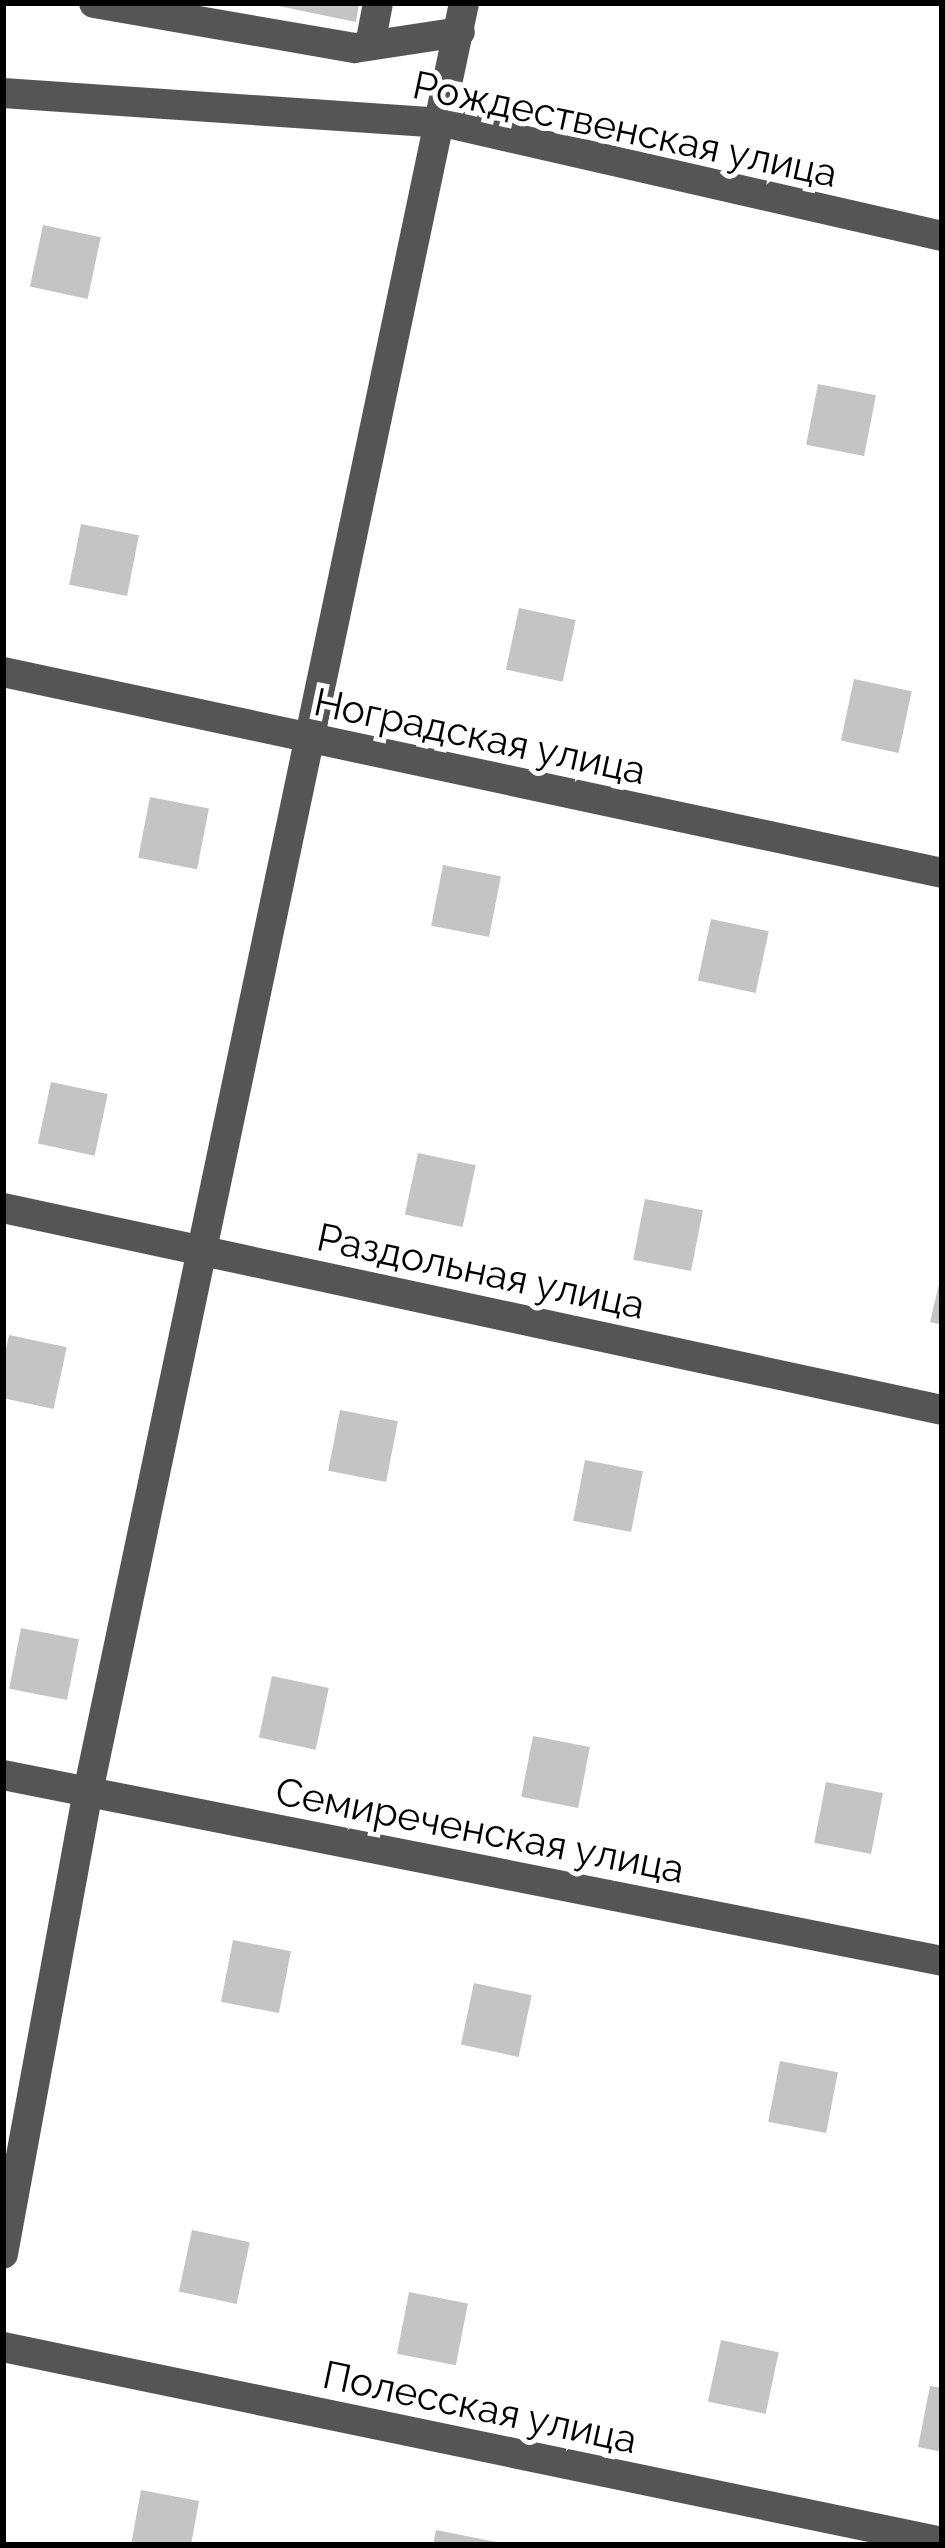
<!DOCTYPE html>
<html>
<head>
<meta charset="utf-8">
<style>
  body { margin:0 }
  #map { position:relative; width:945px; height:2548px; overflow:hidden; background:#fff; font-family:Raleway,sans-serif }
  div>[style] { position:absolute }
  .building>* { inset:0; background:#c4c4c4; transform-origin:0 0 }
  .minor>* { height:30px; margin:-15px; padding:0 15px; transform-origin:15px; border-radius:15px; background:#555 }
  span { translate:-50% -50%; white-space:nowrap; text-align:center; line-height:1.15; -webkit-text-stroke:10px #fff; paint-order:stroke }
  .street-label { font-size:39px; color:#000 }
  .frame { position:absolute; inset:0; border:6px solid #000; pointer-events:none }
</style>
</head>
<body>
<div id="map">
  <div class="building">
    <i style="clip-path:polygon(264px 3px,359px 3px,356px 22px)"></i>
    <i style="left:43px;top:225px;width:59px;height:63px;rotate:12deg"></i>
    <i style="left:818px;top:384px;width:59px;height:62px;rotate:11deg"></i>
    <i style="left:81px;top:524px;width:59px;height:62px;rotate:11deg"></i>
    <i style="left:519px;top:608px;width:58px;height:63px;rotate:12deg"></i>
    <i style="left:854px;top:679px;width:59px;height:63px;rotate:12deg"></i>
    <i style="left:150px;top:797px;width:60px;height:62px;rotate:11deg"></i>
    <i style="left:443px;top:865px;width:59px;height:62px;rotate:11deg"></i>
    <i style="left:711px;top:919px;width:59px;height:63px;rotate:12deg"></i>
    <i style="left:51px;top:1082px;width:58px;height:63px;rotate:12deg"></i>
    <i style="left:418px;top:1153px;width:59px;height:63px;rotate:12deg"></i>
    <i style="left:645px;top:1199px;width:59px;height:62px;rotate:11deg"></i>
    <i style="clip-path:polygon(942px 1271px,942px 1325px,930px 1322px)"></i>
    <i style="left:9px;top:1335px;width:59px;height:63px;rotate:12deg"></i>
    <i style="left:340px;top:1410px;width:59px;height:62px;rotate:11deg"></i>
    <i style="left:585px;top:1460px;width:59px;height:62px;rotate:11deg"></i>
    <i style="left:21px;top:1628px;width:59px;height:62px;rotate:11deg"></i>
    <i style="left:272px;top:1676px;width:58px;height:63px;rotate:12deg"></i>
    <i style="left:533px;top:1736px;width:58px;height:62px;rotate:11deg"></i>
    <i style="left:826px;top:1782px;width:58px;height:62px;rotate:11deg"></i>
    <i style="left:233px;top:1940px;width:59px;height:63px;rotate:11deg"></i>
    <i style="left:474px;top:1983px;width:59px;height:63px;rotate:12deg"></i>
    <i style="left:780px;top:2061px;width:59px;height:62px;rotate:11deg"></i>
    <i style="left:192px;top:2230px;width:59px;height:63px;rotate:12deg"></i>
    <i style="left:409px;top:2292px;width:60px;height:63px;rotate:11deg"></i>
    <i style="left:721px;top:2340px;width:59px;height:63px;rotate:12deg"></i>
    <i style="clip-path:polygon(930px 2386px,942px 2388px,942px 2452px,918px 2447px)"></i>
    <i style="clip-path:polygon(141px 2490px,199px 2501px,191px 2545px,131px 2545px)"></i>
    <i style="clip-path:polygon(436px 2530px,501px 2543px,501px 2545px,433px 2545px)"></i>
  </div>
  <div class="minor">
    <i style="left:94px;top:3px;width:265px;rotate:9.8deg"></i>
    <i style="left:355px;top:48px;width:106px;rotate:-8.7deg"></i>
    <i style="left:370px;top:45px;width:43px;rotate:-79.2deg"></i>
    <i style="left:3px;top:93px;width:445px;rotate:3.9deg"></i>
    <i style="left:447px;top:123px;width:508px;rotate:12.86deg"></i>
    <i style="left:3px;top:672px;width:960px;rotate:12.08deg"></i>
    <i style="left:3px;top:1208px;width:960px;rotate:12.14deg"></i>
    <i style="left:3px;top:1775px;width:957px;rotate:11.2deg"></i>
    <i style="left:3px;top:2254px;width:470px;rotate:-79.6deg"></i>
    <i style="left:88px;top:1792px;width:1828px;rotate:-78.13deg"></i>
    <i style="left:3px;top:2347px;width:959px;rotate:11.73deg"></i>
  </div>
  <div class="street-label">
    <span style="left:625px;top:129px;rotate:12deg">Рождественская улица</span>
    <span style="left:480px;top:736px;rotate:12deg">Ноградская улица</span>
    <span style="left:481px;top:1271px;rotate:12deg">Раздольная улица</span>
    <span style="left:480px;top:1830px;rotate:11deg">Семиреченская улица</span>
    <span style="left:480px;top:2407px;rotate:12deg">Полесская улица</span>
  </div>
  <div class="frame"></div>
</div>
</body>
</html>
